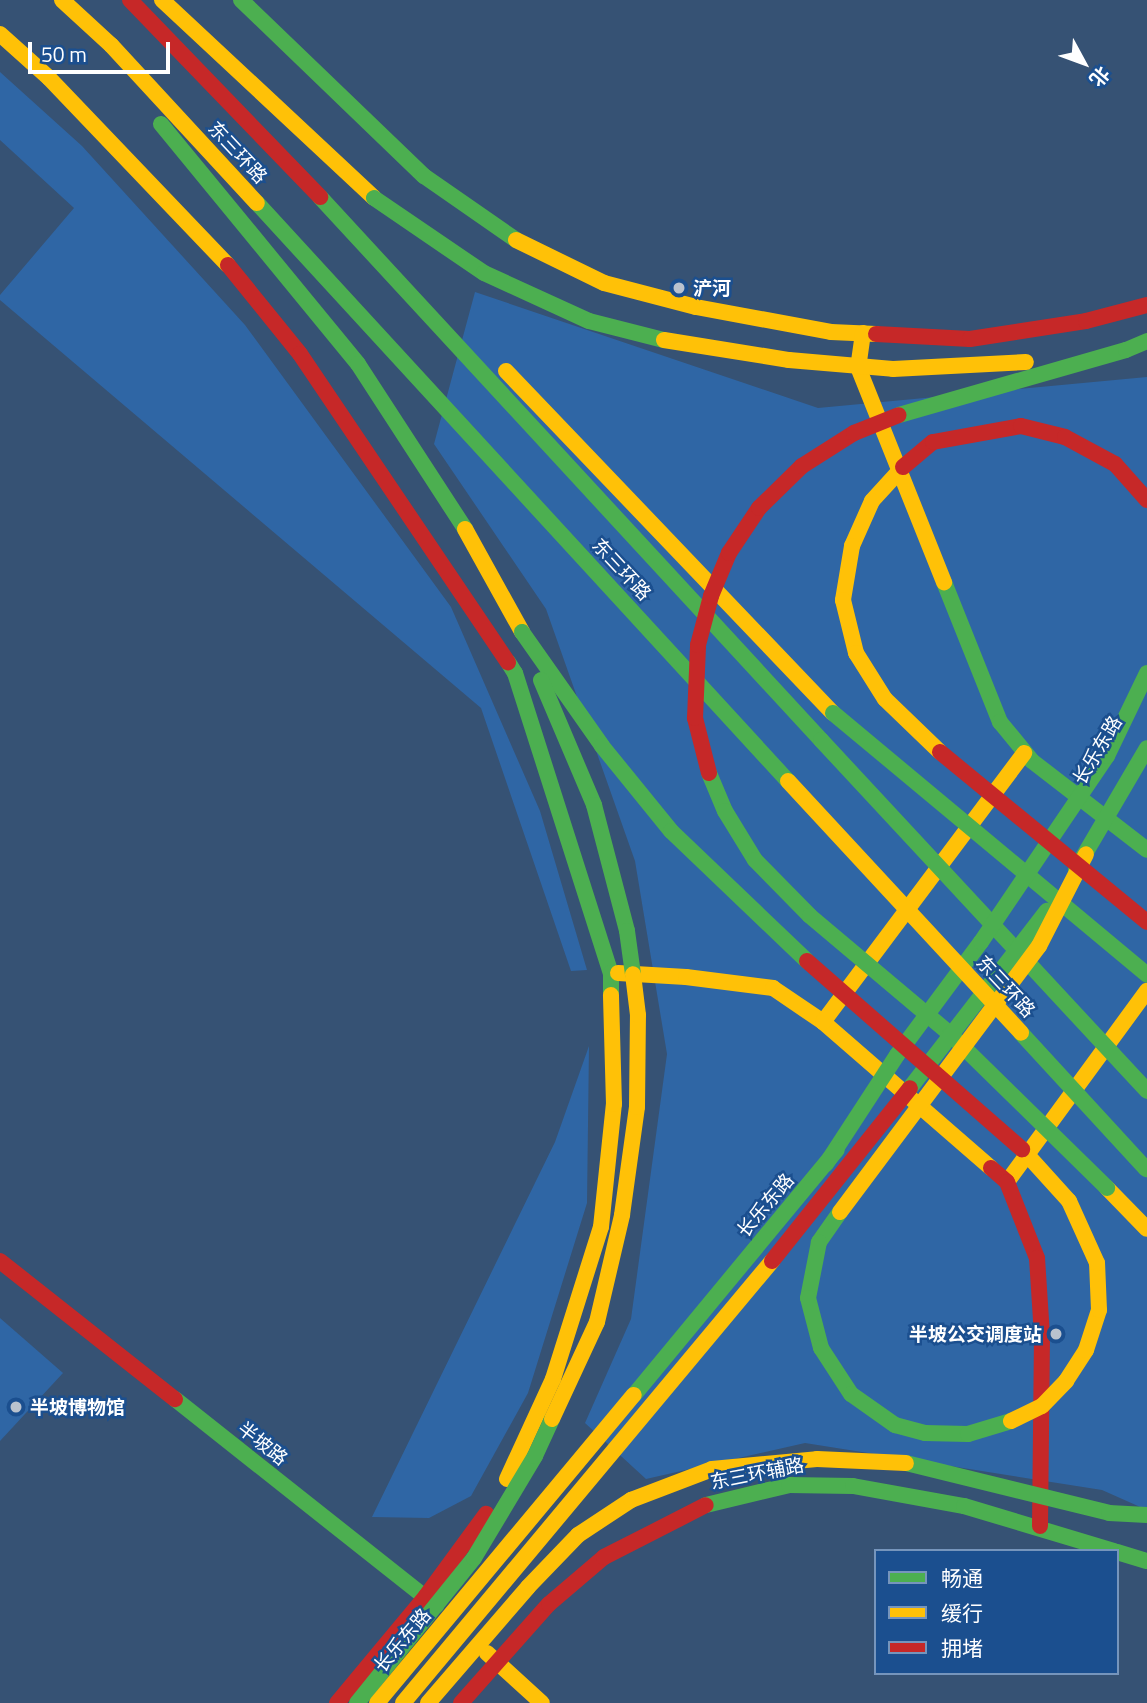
<!DOCTYPE html>
<html>
<head>
<meta charset="utf-8">
<style>
  body { margin:0 }
  #map { position:relative; width:1147px; height:1703px; overflow:hidden; background:#365274; font-family:"Titillium Web","Noto Sans SC",sans-serif }
  div>[style] { position:absolute }
  .green>* { inset:0; background:#2f66a5 }
  .fast>* { height:16px; margin:-8px; padding:0 8px; transform-origin:8px; border-radius:8px; background:#4caf50 }
  .slow>* { height:16px; margin:-8px; padding:0 8px; transform-origin:8px; border-radius:8px; background:#ffc107 }
  .jam>* { height:16px; margin:-8px; padding:0 8px; transform-origin:8px; border-radius:8px; background:#c62828 }
  .fast-bridge>* { height:16px; margin:-8px; padding:0 8px; transform-origin:8px; border-radius:8px; background:#4caf50 }
  .slow-bridge>* { height:16px; margin:-8px; padding:0 8px; transform-origin:8px; border-radius:8px; background:#ffc107 }
  .jam-bridge>* { height:16px; margin:-8px; padding:0 8px; transform-origin:8px; border-radius:8px; background:#c62828 }
  .dots>* { width:19px; height:19px; translate:-50% -50%; box-sizing:border-box; border:4px solid #1b4f8f; border-radius:50% }
  span { translate:-50% -50%; white-space:nowrap; text-align:center; line-height:1.15; -webkit-text-stroke:5px #1b4f8f; paint-order:stroke }
  .street-label { font-size:19px; color:#fff }
  .poi-label { font-size:19px; color:#fff; font-weight:700 }
  .left { translate:0 -50%; text-align:left }
  .right { translate:-100% -50%; text-align:right }
  .legend { position:absolute; left:874px; top:1549px; width:245px; height:126px; box-sizing:border-box; background:#1b4f8f; border:2px solid #7695bc; margin:0; padding:9px 12px; list-style:none; font-size:21px; color:#fff }
  .legend li { display:flex; align-items:center; gap:14px; height:35px }
  .legend b { width:35px; border:2px solid #7695bc }
  .north { position:absolute; left:1049px; top:28px; width:70px; height:70px; -webkit-text-stroke:5px #1b4f8f; paint-order:stroke; rotate:131deg; font-size:19px; font-weight:700; line-height:28px; text-align:center; color:#fff }
  .north::after { content:''; display:block; margin:auto; width:24px; height:32px; background:#fff; clip-path:polygon(50% 0,100% 100%,50% 72%,0 100%) }
  .scale { position:absolute; left:28px; top:42px; width:142px; height:32px; box-sizing:border-box; border:4px solid #fff; border-top:0; padding-left:9px; font-size:21px; line-height:24px; white-space:nowrap; color:#fff; -webkit-text-stroke:5px #1b4f8f; paint-order:stroke }
</style>
</head>
<body>
<div id="map">
  <div class="green">
    <i style="clip-path:polygon(0 72px,82px 146px,245px 325px,451px 607px,540px 811px,587px 970px,571px 971px,481px 708px,0 300px,0 295px,74px 208px,0 140px)"></i>
    <i style="clip-path:polygon(475px 292px,818px 408px,1147px 377px,1147px 1510px,1102px 1490px,805px 1443px,646px 1479px,585px 1423px,631px 1319px,667px 1054px,635px 861px,546px 609px,434px 444px)"></i>
    <i style="clip-path:polygon(589px 1046px,587px 1203px,528px 1393px,471px 1496px,429px 1518px,372px 1517px,555px 1142px)"></i>
    <i style="clip-path:polygon(0 1318px,63px 1373px,0 1441px)"></i>
  </div>
  <div class="fast">
    <i style="left:241px;top:0;width:254px;rotate:43.9deg"></i>
    <i style="left:424px;top:176px;width:112px;rotate:34.8deg"></i>
    <i style="left:161px;top:124px;width:310px;rotate:50.6deg"></i>
    <i style="left:358px;top:364px;width:197px;rotate:57deg"></i>
    <i style="left:320px;top:197px;width:739px;rotate:47.3deg"></i>
    <i style="left:257px;top:203px;width:785px;rotate:47.43deg"></i>
    <i style="left:944px;top:582px;width:151px;rotate:68.2deg"></i>
    <i style="left:1000px;top:722px;width:50px;rotate:50.6deg"></i>
    <i style="left:1032px;top:761px;width:145px;rotate:37.7deg"></i>
    <i style="left:508px;top:662px;width:13px;rotate:58deg"></i>
    <i style="left:515px;top:673px;width:315px;rotate:72.3deg"></i>
    <i style="left:611px;top:973px;width:22px;rotate:90deg"></i>
    <i style="left:175px;top:1399px;width:333px;rotate:38.4deg"></i>
    <i style="left:706px;top:1505px;width:85px;rotate:-13.5deg"></i>
    <i style="left:789px;top:1485px;width:64px;rotate:0.9deg"></i>
    <i style="left:853px;top:1486px;width:113px;rotate:10.2deg"></i>
    <i style="left:964px;top:1506px;width:157px;rotate:16.7deg"></i>
    <i style="left:1117px;top:1552px;width:31px;rotate:17deg"></i>
  </div>
  <div class="slow">
    <i style="left:62px;top:0;width:67px;rotate:42.6deg"></i>
    <i style="left:111px;top:45px;width:215px;rotate:47.3deg"></i>
    <i style="left:162px;top:0;width:290px;rotate:43deg"></i>
    <i style="left:0;top:34px;width:66px;rotate:41.9deg"></i>
    <i style="left:49px;top:78px;width:259px;rotate:46.3deg"></i>
    <i style="left:516px;top:240px;width:98px;rotate:26deg"></i>
    <i style="left:604px;top:283px;width:95px;rotate:14.6deg"></i>
    <i style="left:696px;top:307px;width:137px;rotate:10.5deg"></i>
    <i style="left:831px;top:332px;width:45px;rotate:2.5deg"></i>
    <i style="left:863px;top:333px;width:34px;rotate:98deg"></i>
    <i style="left:858px;top:367px;width:232px;rotate:68.2deg"></i>
    <i style="left:506px;top:371px;width:473px;rotate:46.3deg"></i>
    <i style="left:465px;top:529px;width:118px;rotate:61deg"></i>
    <i style="left:618px;top:973px;width:68px;rotate:3.4deg"></i>
    <i style="left:686px;top:977px;width:88px;rotate:7.2deg"></i>
    <i style="left:773px;top:988px;width:60px;rotate:34.2deg"></i>
    <i style="left:823px;top:1022px;width:223px;rotate:41deg"></i>
    <i style="left:823px;top:1022px;width:336px;rotate:-53.2deg"></i>
    <i style="left:1007px;top:1182px;width:237px;rotate:-53.8deg"></i>
    <i style="left:1107px;top:1188px;width:57px;rotate:45.7deg"></i>
    <i style="left:507px;top:1479px;width:110px;rotate:-65.3deg"></i>
    <i style="left:553px;top:1379px;width:159px;rotate:-72.5deg"></i>
    <i style="left:601px;top:1227px;width:124px;rotate:-84deg"></i>
    <i style="left:614px;top:1104px;width:109px;rotate:-91.6deg"></i>
    <i style="left:487px;top:1653px;width:74px;rotate:42.3deg"></i>
  </div>
  <div class="jam">
    <i style="left:130px;top:0;width:274px;rotate:46deg"></i>
    <i style="left:228px;top:265px;width:114px;rotate:51deg"></i>
    <i style="left:300px;top:354px;width:372px;rotate:56deg"></i>
    <i style="left:876px;top:334px;width:94px;rotate:3deg"></i>
    <i style="left:970px;top:339px;width:117px;rotate:-8.8deg"></i>
    <i style="left:1086px;top:321px;width:63px;rotate:-14.7deg"></i>
    <i style="left:991px;top:1168px;width:21px;rotate:41deg"></i>
    <i style="left:1007px;top:1182px;width:82px;rotate:68.5deg"></i>
    <i style="left:1037px;top:1258px;width:77px;rotate:86.3deg"></i>
    <i style="left:1042px;top:1335px;width:191px;rotate:90.6deg"></i>
    <i style="left:0;top:1261px;width:223px;rotate:38.3deg"></i>
    <i style="left:337px;top:1703px;width:139px;rotate:-50.2deg"></i>
    <i style="left:426px;top:1596px;width:102px;rotate:-53.8deg"></i>
    <i style="left:461px;top:1703px;width:132px;rotate:-48.4deg"></i>
    <i style="left:549px;top:1604px;width:72px;rotate:-40.5deg"></i>
    <i style="left:604px;top:1557px;width:114px;rotate:-27deg"></i>
  </div>
  <div class="fast-bridge">
    <i style="left:374px;top:198px;width:133px;rotate:34.3deg"></i>
    <i style="left:484px;top:273px;width:115px;rotate:24.6deg"></i>
    <i style="left:589px;top:321px;width:77px;rotate:14.2deg"></i>
    <i style="left:899px;top:415px;width:236px;rotate:-16deg"></i>
    <i style="left:1126px;top:350px;width:23px;rotate:-23deg"></i>
    <i style="left:522px;top:632px;width:139px;rotate:54.9deg"></i>
    <i style="left:602px;top:746px;width:109px;rotate:50.9deg"></i>
    <i style="left:671px;top:831px;width:188px;rotate:43.7deg"></i>
    <i style="left:541px;top:680px;width:136px;rotate:67deg"></i>
    <i style="left:594px;top:805px;width:130px;rotate:75.3deg"></i>
    <i style="left:627px;top:931px;width:43px;rotate:82.1deg"></i>
    <i style="left:833px;top:713px;width:409px;rotate:39.8deg"></i>
    <i style="left:821px;top:740px;width:479px;rotate:47.1deg"></i>
    <i style="left:709px;top:773px;width:41px;rotate:67.2deg"></i>
    <i style="left:725px;top:811px;width:57px;rotate:58.5deg"></i>
    <i style="left:755px;top:860px;width:78px;rotate:45.5deg"></i>
    <i style="left:810px;top:916px;width:183px;rotate:40.1deg"></i>
    <i style="left:950px;top:1034px;width:220px;rotate:44.4deg"></i>
    <i style="left:1076px;top:869px;width:140px;rotate:-59.6deg"></i>
    <i style="left:1021px;top:1033px;width:185px;rotate:47.4deg"></i>
    <i style="left:910px;top:1088px;width:224px;rotate:-52.3deg"></i>
    <i style="left:826px;top:1164px;width:130px;rotate:-56.9deg"></i>
    <i style="left:897px;top:1055px;width:141px;rotate:-53.4deg"></i>
    <i style="left:981px;top:942px;width:225px;rotate:-55.9deg"></i>
    <i style="left:1107px;top:756px;width:92px;rotate:-64.3deg"></i>
    <i style="left:840px;top:1212px;width:37px;rotate:125deg"></i>
    <i style="left:819px;top:1242px;width:57px;rotate:101.1deg"></i>
    <i style="left:808px;top:1298px;width:52px;rotate:75.4deg"></i>
    <i style="left:821px;top:1348px;width:55px;rotate:56.9deg"></i>
    <i style="left:851px;top:1394px;width:54px;rotate:35.2deg"></i>
    <i style="left:895px;top:1425px;width:31px;rotate:15deg"></i>
    <i style="left:925px;top:1433px;width:43px;rotate:1.3deg"></i>
    <i style="left:968px;top:1434px;width:45px;rotate:-16.8deg"></i>
    <i style="left:634px;top:1395px;width:318px;rotate:-50.4deg"></i>
    <i style="left:906px;top:1463px;width:209px;rotate:13.8deg"></i>
    <i style="left:1109px;top:1513px;width:38px;rotate:3deg"></i>
    <i style="left:357px;top:1703px;width:186px;rotate:-51.1deg"></i>
    <i style="left:474px;top:1558px;width:119px;rotate:-59.1deg"></i>
    <i style="left:535px;top:1456px;width:41px;rotate:-65.3deg"></i>
  </div>
  <div class="slow-bridge">
    <i style="left:664px;top:340px;width:127px;rotate:9.1deg"></i>
    <i style="left:789px;top:360px;width:104px;rotate:4.9deg"></i>
    <i style="left:893px;top:369px;width:133px;rotate:-3deg"></i>
    <i style="left:903px;top:467px;width:46px;rotate:132.4deg"></i>
    <i style="left:872px;top:501px;width:49px;rotate:114deg"></i>
    <i style="left:852px;top:546px;width:55px;rotate:99.5deg"></i>
    <i style="left:843px;top:600px;width:55px;rotate:76.2deg"></i>
    <i style="left:856px;top:653px;width:54px;rotate:57.8deg"></i>
    <i style="left:885px;top:699px;width:76px;rotate:43.9deg"></i>
    <i style="left:788px;top:781px;width:343px;rotate:47.2deg"></i>
    <i style="left:840px;top:1212px;width:332px;rotate:-53.2deg"></i>
    <i style="left:1039px;top:946px;width:103px;rotate:-62.9deg"></i>
    <i style="left:552px;top:1419px;width:107px;rotate:-65.1deg"></i>
    <i style="left:597px;top:1322px;width:110px;rotate:-76.8deg"></i>
    <i style="left:622px;top:1215px;width:109px;rotate:-82.1deg"></i>
    <i style="left:637px;top:1107px;width:92px;rotate:-89.4deg"></i>
    <i style="left:638px;top:1015px;width:41px;rotate:-97deg"></i>
    <i style="left:1011px;top:1421px;width:34px;rotate:-26deg"></i>
    <i style="left:1042px;top:1406px;width:35px;rotate:-46deg"></i>
    <i style="left:1066px;top:1381px;width:37px;rotate:-57deg"></i>
    <i style="left:1086px;top:1350px;width:42px;rotate:-72deg"></i>
    <i style="left:1099px;top:1310px;width:47px;rotate:-92.4deg"></i>
    <i style="left:1097px;top:1263px;width:68px;rotate:-114.3deg"></i>
    <i style="left:1069px;top:1201px;width:70px;rotate:-132.1deg"></i>
    <i style="left:377px;top:1703px;width:401px;rotate:-50.2deg"></i>
    <i style="left:403px;top:1703px;width:576px;rotate:-50.14deg"></i>
    <i style="left:428px;top:1703px;width:153px;rotate:-49.2deg"></i>
    <i style="left:528px;top:1587px;width:72px;rotate:-46.1deg"></i>
    <i style="left:578px;top:1535px;width:64px;rotate:-33.4deg"></i>
    <i style="left:631px;top:1500px;width:87px;rotate:-20.9deg"></i>
    <i style="left:712px;top:1469px;width:105px;rotate:-5.4deg"></i>
    <i style="left:817px;top:1459px;width:89px;rotate:2.6deg"></i>
  </div>
  <div class="jam-bridge">
    <i style="left:903px;top:467px;width:39px;rotate:-40deg"></i>
    <i style="left:933px;top:442px;width:89px;rotate:-10.3deg"></i>
    <i style="left:1021px;top:426px;width:45px;rotate:14deg"></i>
    <i style="left:1065px;top:437px;width:57px;rotate:28.4deg"></i>
    <i style="left:1115px;top:464px;width:48px;rotate:48.4deg"></i>
    <i style="left:940px;top:752px;width:268px;rotate:39.4deg"></i>
    <i style="left:709px;top:773px;width:57px;rotate:-104.3deg"></i>
    <i style="left:695px;top:718px;width:73px;rotate:-87.6deg"></i>
    <i style="left:698px;top:645px;width:51px;rotate:-75.1deg"></i>
    <i style="left:711px;top:596px;width:47px;rotate:-67.3deg"></i>
    <i style="left:729px;top:553px;width:54px;rotate:-56.3deg"></i>
    <i style="left:759px;top:508px;width:60px;rotate:-44.3deg"></i>
    <i style="left:802px;top:466px;width:62px;rotate:-32.4deg"></i>
    <i style="left:854px;top:433px;width:48px;rotate:-21.8deg"></i>
    <i style="left:807px;top:961px;width:286px;rotate:41.2deg"></i>
    <i style="left:772px;top:1261px;width:221px;rotate:-51.4deg"></i>
  </div>
  <div class="dots">
    <i style="left:679px;top:288px;background:#b9c2ce"></i>
    <i style="left:1056px;top:1334px;background:#b9c2ce"></i>
    <i style="left:16px;top:1407px;background:#b9c2ce"></i>
  </div>
  <div class="street-label">
    <span style="left:238px;top:152px;rotate:47deg">东三环路</span>
    <span style="left:622px;top:569px;rotate:47deg">东三环路</span>
    <span style="left:1097px;top:750px;rotate:-59deg">长乐东路</span>
    <span style="left:1006px;top:986px;rotate:47deg">东三环路</span>
    <span style="left:765px;top:1205px;rotate:-50deg">长乐东路</span>
    <span style="left:263px;top:1443px;rotate:38deg">半坡路</span>
    <span style="left:757px;top:1473px;rotate:-11deg">东三环辅路</span>
    <span style="left:402px;top:1640px;rotate:-50deg">长乐东路</span>
  </div>
  <div class="poi-label">
    <span class="left" style="left:693px;top:288px">浐河</span>
    <span class="right" style="left:1042px;top:1334px">半坡公交调度站</span>
    <span class="left" style="left:30px;top:1407px">半坡博物馆</span>
  </div>
  <ul class="legend">
  <li><b style="height:9px;background:#4caf50"></b>畅通</li>
  <li><b style="height:9px;background:#ffc107"></b>缓行</li>
  <li><b style="height:9px;background:#c62828"></b>拥堵</li>
  </ul>
  <div class="north">北</div>
  <div class="scale">50 m</div>
</div>
</body>
</html>
